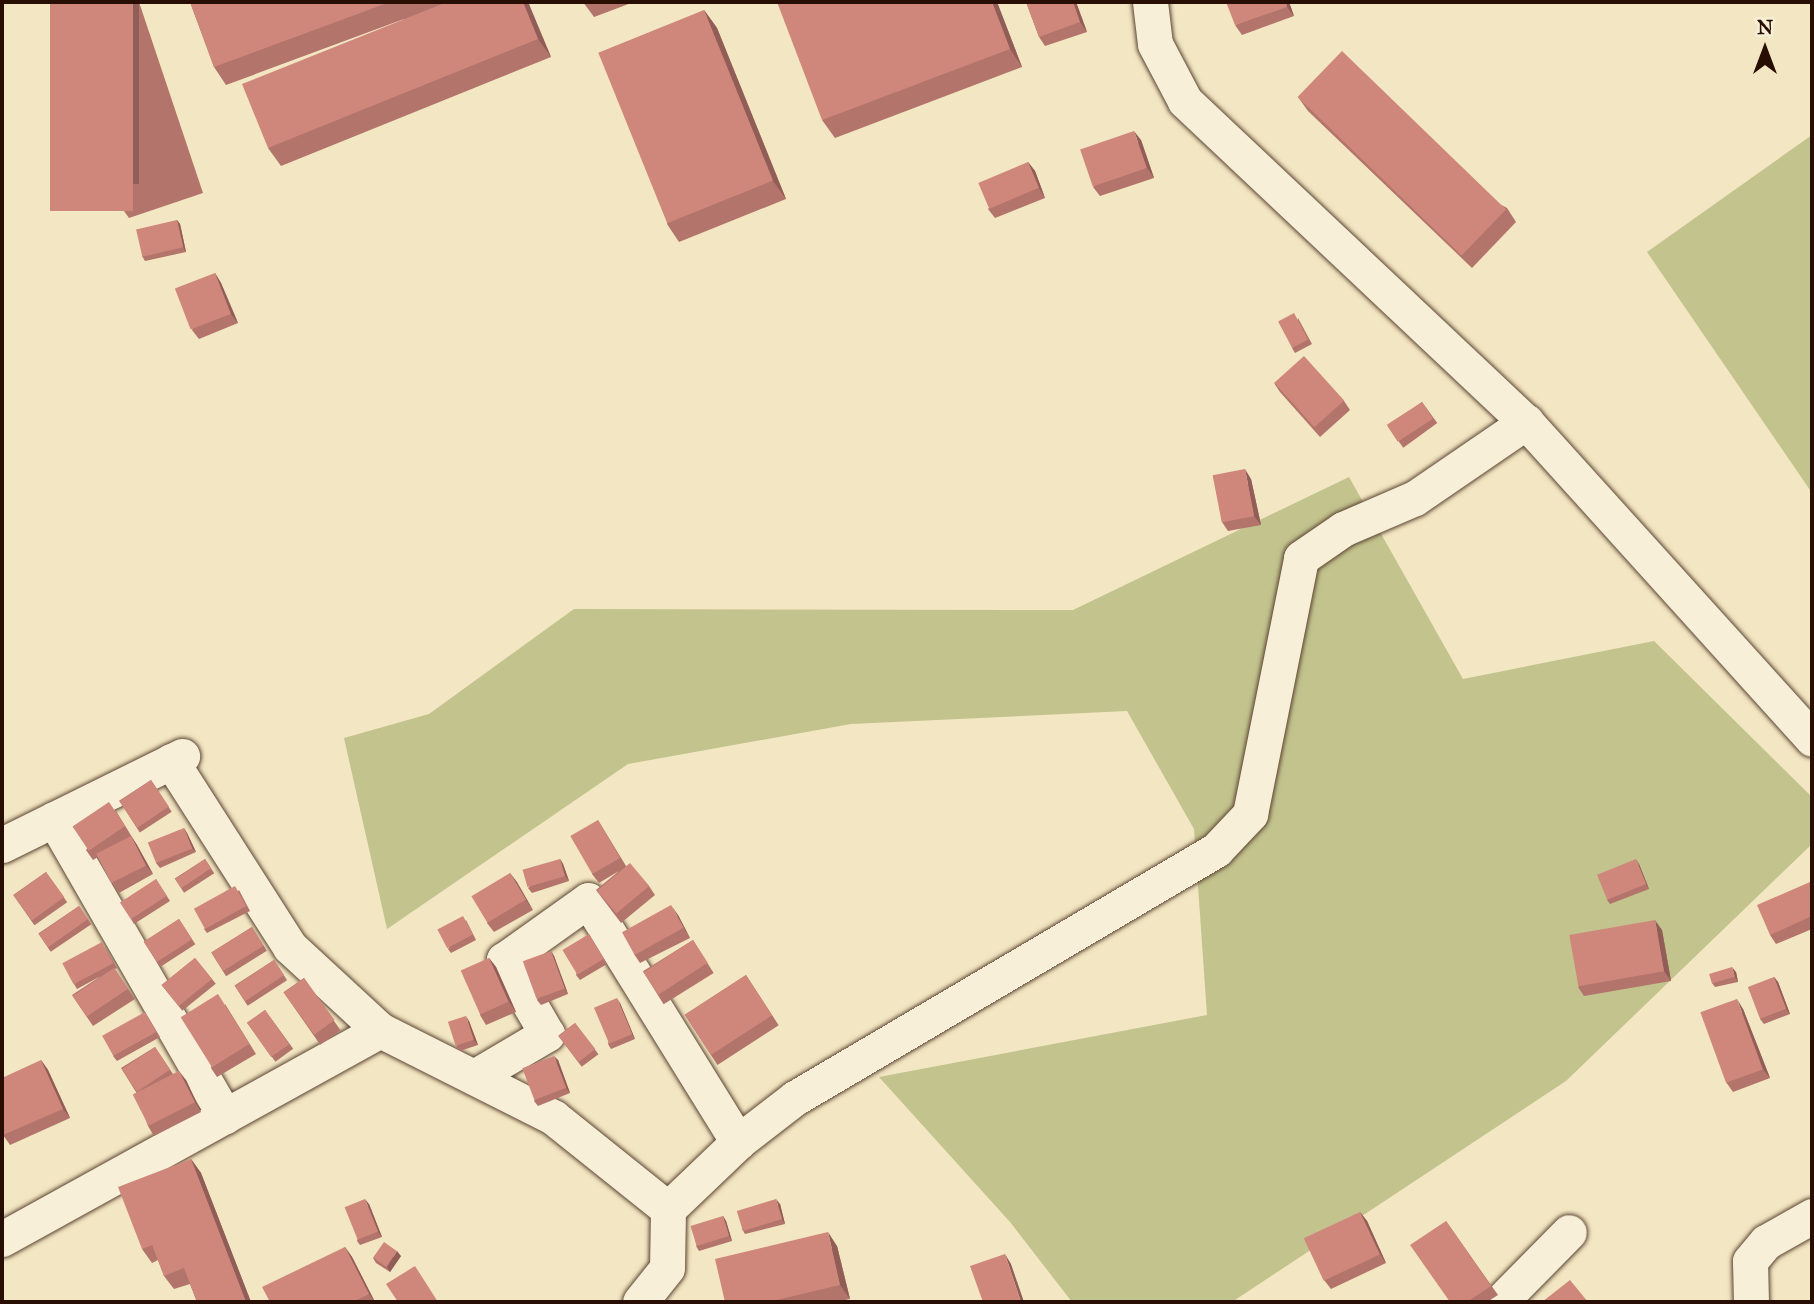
<!DOCTYPE html>
<html>
<head>
<meta charset="utf-8">
<style>
  body { margin:0 }
  #map { position:relative; width:1814px; height:1304px; overflow:hidden; background:#f3e6c2; font-family:"IM FELL Great Primer",serif }
  div>[style] { position:absolute }
  .green>* { inset:0; background:#c3c38e }
  .roads { filter:drop-shadow(0 0 2px #5b4432) drop-shadow(0 0 2px #5b4432) }
  .minor>* { height:35px; margin:-17.5px; padding:0 17.5px; transform-origin:17.5px; border-radius:17.5px; background:#f7efd7 }
  .wall>* { inset:0; background:#b2746b; transform-origin:0 0 }
  .shaded-wall>* { inset:0; background:#915e57; transform-origin:0 0 }
  .building>* { inset:0; background:#cf877c; transform-origin:0 0 }
  span { translate:-50% -50%; white-space:nowrap; text-align:center; line-height:1.15; -webkit-text-stroke:5px #f7efd7; paint-order:stroke }
  .frame { position:absolute; inset:0; border:4px solid #280e02; pointer-events:none }
  .north { position:absolute; left:1730px; top:14px; width:70px; height:70px; -webkit-text-stroke:5px #f7efd7; paint-order:stroke; rotate:0deg; font-size:19px; font-weight:700; line-height:28px; text-align:center; color:#280e02 }
  .north::after { content:''; display:block; margin:auto; width:24px; height:32px; background:#280e02; clip-path:polygon(50% 0,100% 100%,50% 72%,0 100%) }
</style>
</head>
<body>
<div id="map">
  <div class="green">
    <i style="clip-path:polygon(1812px 135px,1812px 493px,1647px 252px)"></i>
    <i style="clip-path:polygon(1349px 477px,1463px 679px,1654px 641px,1812px 797px,1812px 844px,1566px 1081px,1232px 1302px,1072px 1302px,1010px 1222px,879px 1077px,1207px 1015px,1194px 829px,1127px 711px,851px 724px,628px 764px,387px 929px,344px 738px,429px 714px,574px 609px,1073px 610px)"></i>
  </div>
  <div class="roads">
    <div class="minor">
      <i style="left:1150px;top:2px;width:42px;rotate:83.2deg"></i>
      <i style="left:1155px;top:44px;width:64px;rotate:62.2deg"></i>
      <i style="left:1185px;top:101px;width:468px;rotate:43.3deg"></i>
      <i style="left:1526px;top:422px;width:427px;rotate:47.9deg"></i>
      <i style="left:171px;top:761px;width:221px;rotate:57.4deg"></i>
      <i style="left:290px;top:947px;width:122px;rotate:42.7deg"></i>
      <i style="left:380px;top:1030px;width:194px;rotate:26.7deg"></i>
      <i style="left:553px;top:1117px;width:147px;rotate:38.7deg"></i>
      <i style="left:54px;top:819px;width:343px;rotate:60.1deg"></i>
      <i style="left:2px;top:845px;width:201px;rotate:-26.3deg"></i>
      <i style="left:474px;top:1077px;width:85px;rotate:-30.5deg"></i>
      <i style="left:547px;top:1034px;width:86px;rotate:-120.2deg"></i>
      <i style="left:504px;top:960px;width:103px;rotate:-35.5deg"></i>
      <i style="left:588px;top:900px;width:285px;rotate:58.2deg"></i>
      <i style="left:2px;top:1239px;width:432px;rotate:-28.9deg"></i>
      <i style="left:640px;top:1302px;width:43px;rotate:-51.5deg"></i>
      <i style="left:667px;top:1268px;width:59px;rotate:-89deg"></i>
      <i style="left:668px;top:1209px;width:97px;rotate:-43.7deg"></i>
      <i style="left:738px;top:1142px;width:72px;rotate:-37.7deg"></i>
      <i style="left:795px;top:1098px;width:489px;rotate:-30.5deg"></i>
      <i style="left:1216px;top:850px;width:50px;rotate:-46.6deg"></i>
      <i style="left:1250px;top:814px;width:261px;rotate:-78.7deg"></i>
      <i style="left:1301px;top:558px;width:51px;rotate:-34.6deg"></i>
      <i style="left:1343px;top:529px;width:78px;rotate:-23.3deg"></i>
      <i style="left:1415px;top:498px;width:135px;rotate:-34.4deg"></i>
      <i style="left:1500px;top:1302px;width:98px;rotate:-45.4deg"></i>
      <i style="left:1751px;top:1302px;width:41px;rotate:-91.4deg"></i>
      <i style="left:1750px;top:1261px;width:25px;rotate:-50deg"></i>
      <i style="left:1766px;top:1242px;width:53px;rotate:-29.5deg"></i>
    </div>
  </div>
  <div class="wall">
    <i style="clip-path:polygon(139px 2px,203px 193px,129px 218px,116px 200px)"></i>
    <i style="clip-path:polygon(190px 2px,528px 2px,551px 57px,281px 166px,268px 148px,404px 19px,226px 85px,214px 67px)"></i>
    <i style="clip-path:polygon(583px 2px,634px 2px,594px 17px)"></i>
    <i style="clip-path:polygon(997px 2px,1022px 67px,835px 138px,822px 120px)"></i>
    <i style="clip-path:polygon(1026px 2px,1076px 2px,1087px 32px,1045px 46px,1039px 37px)"></i>
    <i style="clip-path:polygon(1289px 2px,1294px 16px,1242px 35px,1235px 25px)"></i>
    <i style="clip-path:polygon(704px 10px,717px 28px,786px 199px,679px 242px,667px 224px)"></i>
    <i style="clip-path:polygon(1298px 97px,1507px 208px,1516px 222px,1472px 268px,1308px 111px)"></i>
    <i style="clip-path:polygon(1141px 140px,1154px 178px,1100px 196px,1093px 187px)"></i>
    <i style="clip-path:polygon(1028px 162px,1035px 171px,1045px 198px,995px 218px,988px 209px)"></i>
    <i style="clip-path:polygon(177px 220px,180px 224px,186px 252px,145px 261px,142px 256px)"></i>
    <i style="clip-path:polygon(215px 273px,221px 283px,238px 323px,199px 339px,192px 330px)"></i>
    <i style="clip-path:polygon(1298px 318px,1312px 344px,1295px 353px,1292px 348px)"></i>
    <i style="clip-path:polygon(1274px 383px,1344px 401px,1350px 410px,1320px 437px,1280px 392px)"></i>
    <i style="left:1422px;top:402px;width:26px;height:42px;rotate:54deg"></i>
    <i style="clip-path:polygon(1251px 479px,1261px 525px,1228px 531px,1222px 522px)"></i>
    <i style="left:151px;top:780px;width:38px;height:38px;rotate:57deg"></i>
    <i style="clip-path:polygon(116px 811px,137px 845px,153px 874px,119px 893px,112px 883px,98px 857px,93px 860px,86px 850px)"></i>
    <i style="clip-path:polygon(598px 820px,626px 866px,649px 886px,655px 895px,621px 923px,596px 890px,619px 871px,599px 883px,592px 874px)"></i>
    <i style="clip-path:polygon(184px 828px,187px 833px,196px 852px,160px 868px,156px 863px)"></i>
    <i style="left:205px;top:859px;width:17px;height:36px;rotate:57deg"></i>
    <i style="clip-path:polygon(560px 859px,563px 864px,569px 881px,532px 893px,528px 888px)"></i>
    <i style="clip-path:polygon(1639px 864px,1649px 889px,1610px 904px,1607px 900px)"></i>
    <i style="left:46px;top:872px;width:37px;height:40px;rotate:55deg"></i>
    <i style="clip-path:polygon(510px 873px,533px 910px,494px 932px,487px 923px)"></i>
    <i style="clip-path:polygon(156px 879px,170px 901px,134px 924px,131px 919px)"></i>
    <i style="clip-path:polygon(1810px 882px,1812px 885px,1812px 929px,1776px 944px,1770px 935px)"></i>
    <i style="clip-path:polygon(239px 890px,250px 911px,207px 933px,204px 929px)"></i>
    <i style="left:79px;top:906px;width:22px;height:49px;rotate:56deg"></i>
    <i style="clip-path:polygon(678px 915px,690px 938px,640px 963px,634px 954px)"></i>
    <i style="left:179px;top:919px;width:30px;height:42px;rotate:57deg"></i>
    <i style="clip-path:polygon(466px 920px,476px 940px,451px 953px,448px 949px)"></i>
    <i style="left:252px;top:927px;width:28px;height:48px;rotate:58deg"></i>
    <i style="clip-path:polygon(1662px 930px,1671px 981px,1584px 996px,1578px 987px)"></i>
    <i style="clip-path:polygon(589px 934px,607px 964px,580px 980px,576px 975px)"></i>
    <i style="left:693px;top:940px;width:39px;height:59px;rotate:58deg"></i>
    <i style="clip-path:polygon(105px 947px,117px 968px,115px 969px,135px 999px,93px 1026px,72px 995px,101px 976px,77px 989px,74px 984px)"></i>
    <i style="clip-path:polygon(551px 951px,554px 956px,568px 994px,541px 1005px,537px 1000px)"></i>
    <i style="left:195px;top:958px;width:33px;height:43px;rotate:51deg"></i>
    <i style="clip-path:polygon(489px 958px,496px 967px,516px 1012px,486px 1025px,480px 1015px)"></i>
    <i style="left:274px;top:960px;width:24px;height:47px;rotate:57deg"></i>
    <i style="clip-path:polygon(1736px 972px,1738px 982px,1715px 987px,1712px 983px)"></i>
    <i style="left:746px;top:975px;width:60px;height:73px;rotate:57deg"></i>
    <i style="clip-path:polygon(1774px 977px,1778px 982px,1790px 1014px,1764px 1024px,1760px 1019px)"></i>
    <i style="left:304px;top:978px;width:64px;height:25px;rotate:55deg"></i>
    <i style="clip-path:polygon(620px 1003px,635px 1039px,611px 1049px,608px 1044px)"></i>
    <i style="clip-path:polygon(225px 1004px,256px 1054px,217px 1077px,211px 1068px)"></i>
    <i style="clip-path:polygon(1743px 1009px,1770px 1078px,1733px 1092px,1726px 1082px)"></i>
    <i style="left:265px;top:1010px;width:48px;height:22px;rotate:54deg"></i>
    <i style="clip-path:polygon(145px 1012px,160px 1037px,117px 1061px,113px 1056px)"></i>
    <i style="clip-path:polygon(469px 1021px,478px 1045px,460px 1051px,456px 1047px)"></i>
    <i style="left:575px;top:1023px;width:39px;height:21px;rotate:53deg"></i>
    <i style="clip-path:polygon(155px 1047px,173px 1074px,186px 1080px,201px 1112px,154px 1136px,148px 1126px,136px 1092px,121px 1068px)"></i>
    <i style="clip-path:polygon(41px 1060px,48px 1070px,70px 1118px,10px 1145px,3px 1135px)"></i>
    <i style="clip-path:polygon(558px 1060px,570px 1093px,538px 1106px,534px 1101px)"></i>
    <i style="clip-path:polygon(191px 1159px,201px 1173px,251px 1302px,197px 1302px,190px 1284px,174px 1289px,164px 1276px,158px 1260px,152px 1263px,142px 1249px)"></i>
    <i style="clip-path:polygon(369px 1204px,382px 1237px,360px 1245px,357px 1241px)"></i>
    <i style="clip-path:polygon(780px 1204px,785px 1224px,745px 1234px,742px 1229px)"></i>
    <i style="clip-path:polygon(1360px 1212px,1367px 1221px,1386px 1263px,1331px 1289px,1324px 1280px)"></i>
    <i style="clip-path:polygon(723px 1216px,726px 1221px,732px 1241px,699px 1251px,696px 1246px)"></i>
    <i style="clip-path:polygon(1446px 1221px,1498px 1295px,1487px 1302px,1450px 1302px)"></i>
    <i style="clip-path:polygon(837px 1246px,850px 1299px,836px 1302px,725px 1302px)"></i>
    <i style="clip-path:polygon(345px 1247px,352px 1257px,375px 1302px,270px 1302px)"></i>
    <i style="clip-path:polygon(401px 1256px,390px 1272px,376px 1263px,373px 1258px)"></i>
  </div>
  <div class="shaded-wall">
    <i style="left:133px;top:2px;width:6px;height:182px"></i>
    <i style="clip-path:polygon(523px 2px,528px 2px,551px 57px,538px 39px)"></i>
    <i style="clip-path:polygon(992px 2px,997px 2px,1022px 67px,1010px 49px)"></i>
    <i style="clip-path:polygon(1073px 2px,1076px 2px,1087px 32px,1080px 22px)"></i>
    <i style="clip-path:polygon(1286px 2px,1289px 2px,1294px 16px,1287px 7px)"></i>
    <i style="clip-path:polygon(704px 10px,717px 28px,786px 199px,773px 181px)"></i>
    <i style="clip-path:polygon(1134px 131px,1141px 140px,1154px 178px,1147px 168px)"></i>
    <i style="clip-path:polygon(1028px 162px,1035px 171px,1045px 198px,1039px 188px)"></i>
    <i style="clip-path:polygon(177px 220px,180px 224px,186px 252px,183px 247px)"></i>
    <i style="clip-path:polygon(215px 273px,221px 283px,238px 323px,231px 314px)"></i>
    <i style="clip-path:polygon(1245px 469px,1251px 479px,1261px 525px,1254px 516px)"></i>
    <i style="clip-path:polygon(184px 828px,187px 833px,196px 852px,192px 848px)"></i>
    <i style="clip-path:polygon(131px 836px,137px 845px,153px 874px,146px 865px)"></i>
    <i style="clip-path:polygon(560px 859px,563px 864px,569px 881px,565px 876px)"></i>
    <i style="clip-path:polygon(1636px 859px,1639px 864px,1649px 889px,1646px 884px)"></i>
    <i style="clip-path:polygon(510px 873px,517px 882px,533px 910px,526px 900px)"></i>
    <i style="clip-path:polygon(671px 905px,678px 915px,690px 938px,684px 928px)"></i>
    <i style="clip-path:polygon(1655px 920px,1662px 930px,1671px 981px,1664px 971px)"></i>
    <i style="clip-path:polygon(551px 951px,554px 956px,568px 994px,565px 989px)"></i>
    <i style="clip-path:polygon(489px 958px,496px 967px,516px 1012px,509px 1002px)"></i>
    <i style="clip-path:polygon(1732px 967px,1736px 972px,1738px 982px,1735px 977px)"></i>
    <i style="clip-path:polygon(1774px 977px,1778px 982px,1790px 1014px,1786px 1009px)"></i>
    <i style="clip-path:polygon(617px 998px,620px 1003px,635px 1039px,632px 1034px)"></i>
    <i style="clip-path:polygon(1737px 999px,1743px 1009px,1770px 1078px,1763px 1069px)"></i>
    <i style="clip-path:polygon(466px 1016px,469px 1021px,478px 1045px,474px 1040px)"></i>
    <i style="clip-path:polygon(554px 1056px,558px 1060px,570px 1093px,566px 1088px)"></i>
    <i style="clip-path:polygon(41px 1060px,48px 1070px,70px 1118px,63px 1109px)"></i>
    <i style="clip-path:polygon(179px 1071px,186px 1080px,201px 1112px,195px 1102px)"></i>
    <i style="clip-path:polygon(191px 1159px,201px 1173px,251px 1302px,246px 1302px)"></i>
    <i style="clip-path:polygon(365px 1199px,369px 1204px,382px 1237px,378px 1232px)"></i>
    <i style="clip-path:polygon(776px 1199px,780px 1204px,785px 1224px,782px 1219px)"></i>
    <i style="clip-path:polygon(1360px 1212px,1367px 1221px,1386px 1263px,1380px 1254px)"></i>
    <i style="clip-path:polygon(723px 1216px,726px 1221px,732px 1241px,729px 1236px)"></i>
    <i style="clip-path:polygon(828px 1232px,837px 1246px,850px 1299px,840px 1285px)"></i>
    <i style="clip-path:polygon(345px 1247px,352px 1257px,375px 1302px,369px 1294px)"></i>
    <i style="clip-path:polygon(397px 1251px,401px 1256px,390px 1272px,387px 1267px)"></i>
    <i style="clip-path:polygon(1005px 1254px,1011px 1264px,1024px 1302px,1021px 1302px)"></i>
  </div>
  <div class="building">
    <i style="left:50px;top:2px;width:83px;height:209px"></i>
    <i style="clip-path:polygon(190px 2px,390px 2px,214px 67px)"></i>
    <i style="clip-path:polygon(447px 2px,523px 2px,538px 39px,268px 148px,242px 84px)"></i>
    <i style="clip-path:polygon(777px 2px,992px 2px,1010px 49px,822px 120px)"></i>
    <i style="clip-path:polygon(1026px 2px,1073px 2px,1080px 22px,1039px 37px)"></i>
    <i style="clip-path:polygon(1226px 2px,1286px 2px,1287px 7px,1235px 25px)"></i>
    <i style="left:704px;top:10px;width:184px;height:114px;rotate:68deg"></i>
    <i style="left:1342px;top:51px;width:228px;height:64px;rotate:44deg"></i>
    <i style="left:1134px;top:131px;width:39px;height:57px;rotate:71deg"></i>
    <i style="left:1028px;top:162px;width:28px;height:54px;rotate:67deg"></i>
    <i style="left:177px;top:220px;width:28px;height:42px;rotate:77deg"></i>
    <i style="left:215px;top:273px;width:44px;height:43px;rotate:69deg"></i>
    <i style="left:1294px;top:313px;width:30px;height:18px;rotate:62deg"></i>
    <i style="left:1304px;top:356px;width:60px;height:40px;rotate:48deg"></i>
    <i style="left:1422px;top:402px;width:20px;height:42px;rotate:57deg"></i>
    <i style="left:1245px;top:469px;width:48px;height:33px;rotate:79deg"></i>
    <i style="left:151px;top:780px;width:32px;height:38px;rotate:56deg"></i>
    <i style="left:109px;top:802px;width:29px;height:44px;rotate:56deg"></i>
    <i style="left:598px;top:820px;width:44px;height:32px;rotate:60deg"></i>
    <i style="left:184px;top:828px;width:22px;height:39px;rotate:68deg"></i>
    <i style="left:131px;top:836px;width:33px;height:39px;rotate:63deg"></i>
    <i style="left:205px;top:859px;width:11px;height:36px;rotate:56deg"></i>
    <i style="left:560px;top:859px;width:18px;height:39px;rotate:74deg"></i>
    <i style="left:1636px;top:859px;width:27px;height:42px;rotate:68deg"></i>
    <i style="left:630px;top:863px;width:30px;height:43px;rotate:50deg"></i>
    <i style="left:46px;top:872px;width:31px;height:40px;rotate:54deg"></i>
    <i style="left:510px;top:873px;width:31px;height:45px;rotate:59deg"></i>
    <i style="left:156px;top:879px;width:20px;height:43px;rotate:57deg"></i>
    <i style="clip-path:polygon(1810px 882px,1812px 886px,1812px 916px,1770px 935px,1757px 905px)"></i>
    <i style="left:235px;top:886px;width:23px;height:47px;rotate:61deg"></i>
    <i style="left:671px;top:905px;width:26px;height:56px;rotate:61deg"></i>
    <i style="left:79px;top:906px;width:16px;height:49px;rotate:55deg"></i>
    <i style="left:463px;top:916px;width:21px;height:29px;rotate:62deg"></i>
    <i style="left:179px;top:919px;width:24px;height:42px;rotate:57deg"></i>
    <i style="left:1655px;top:920px;width:52px;height:87px;rotate:80deg"></i>
    <i style="left:252px;top:927px;width:22px;height:48px;rotate:58deg"></i>
    <i style="left:589px;top:934px;width:29px;height:31px;rotate:59deg"></i>
    <i style="left:693px;top:940px;width:27px;height:59px;rotate:57deg"></i>
    <i style="left:102px;top:942px;width:24px;height:45px;rotate:62deg"></i>
    <i style="left:551px;top:951px;width:40px;height:30px;rotate:70deg"></i>
    <i style="left:195px;top:958px;width:27px;height:43px;rotate:51deg"></i>
    <i style="left:489px;top:958px;width:48px;height:31px;rotate:66deg"></i>
    <i style="left:274px;top:960px;width:18px;height:47px;rotate:56deg"></i>
    <i style="left:1732px;top:967px;width:10px;height:24px;rotate:73deg"></i>
    <i style="left:114px;top:968px;width:25px;height:50px;rotate:56deg"></i>
    <i style="left:746px;top:975px;width:48px;height:73px;rotate:57deg"></i>
    <i style="left:1774px;top:977px;width:34px;height:28px;rotate:69deg"></i>
    <i style="left:304px;top:978px;width:52px;height:25px;rotate:54deg"></i>
    <i style="left:218px;top:994px;width:59px;height:44px;rotate:58deg"></i>
    <i style="left:617px;top:998px;width:39px;height:25px;rotate:67deg"></i>
    <i style="left:1737px;top:999px;width:75px;height:39px;rotate:70deg"></i>
    <i style="left:265px;top:1010px;width:42px;height:22px;rotate:55deg"></i>
    <i style="left:145px;top:1012px;width:23px;height:49px;rotate:61deg"></i>
    <i style="left:466px;top:1016px;width:25px;height:19px;rotate:72deg"></i>
    <i style="left:575px;top:1023px;width:33px;height:21px;rotate:52deg"></i>
    <i style="left:155px;top:1047px;width:27px;height:40px;rotate:56deg"></i>
    <i style="left:554px;top:1056px;width:34px;height:34px;rotate:69deg"></i>
    <i style="clip-path:polygon(41px 1060px,63px 1109px,3px 1135px,2px 1132px,2px 1078px)"></i>
    <i style="left:179px;top:1071px;width:35px;height:52px;rotate:63deg"></i>
    <i style="clip-path:polygon(191px 1159px,246px 1302px,197px 1302px,184px 1268px,164px 1276px,152px 1245px,142px 1249px,118px 1187px)"></i>
    <i style="left:365px;top:1199px;width:35px;height:22px;rotate:68deg"></i>
    <i style="left:776px;top:1199px;width:21px;height:41px;rotate:73deg"></i>
    <i style="left:1360px;top:1212px;width:47px;height:62px;rotate:65deg"></i>
    <i style="left:723px;top:1216px;width:21px;height:34px;rotate:73deg"></i>
    <i style="clip-path:polygon(1446px 1221px,1491px 1286px,1467px 1302px,1450px 1302px,1410px 1245px)"></i>
    <i style="clip-path:polygon(828px 1232px,840px 1285px,768px 1302px,725px 1302px,715px 1259px)"></i>
    <i style="left:384px;top:1242px;width:16px;height:19px;rotate:35deg"></i>
    <i style="clip-path:polygon(345px 1247px,369px 1294px,353px 1302px,270px 1302px,262px 1287px)"></i>
    <i style="clip-path:polygon(1005px 1254px,1021px 1302px,983px 1302px,970px 1266px)"></i>
    <i style="clip-path:polygon(415px 1266px,438px 1302px,398px 1302px,386px 1284px)"></i>
    <i style="clip-path:polygon(1570px 1280px,1588px 1302px,1542px 1302px)"></i>
  </div>
  <div class="frame"></div>
  <div class="north">N</div>
</div>
</body>
</html>
